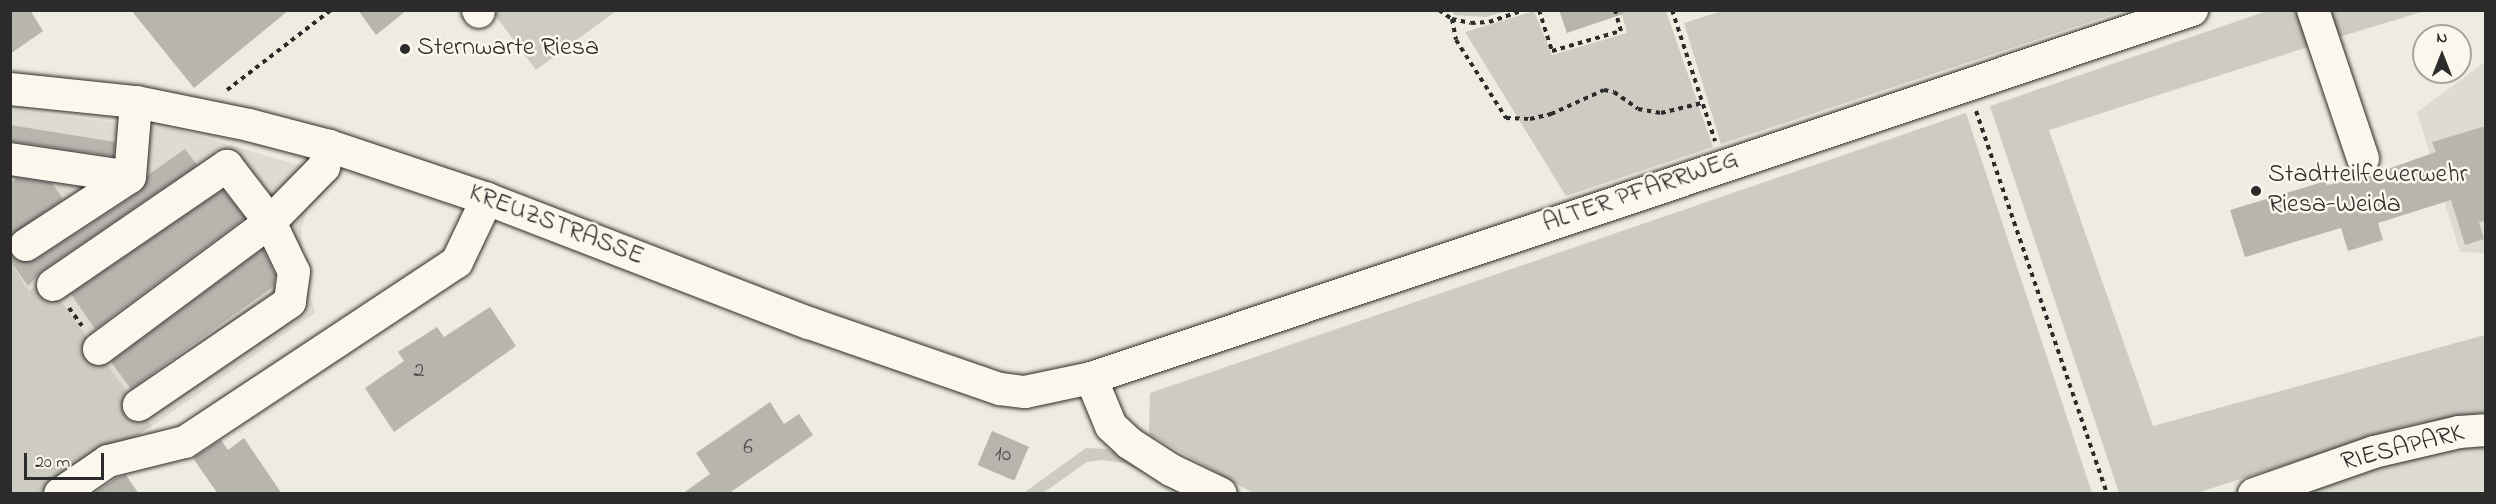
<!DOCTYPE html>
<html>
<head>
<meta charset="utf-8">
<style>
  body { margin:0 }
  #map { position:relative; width:2496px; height:504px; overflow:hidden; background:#eeebe0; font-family:"Indie Flower",sans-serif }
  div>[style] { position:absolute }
  .built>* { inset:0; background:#dedbd1 }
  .green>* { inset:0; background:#cecbc2 }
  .building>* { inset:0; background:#b8b5ae; transform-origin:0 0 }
  .path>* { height:4px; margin-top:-2px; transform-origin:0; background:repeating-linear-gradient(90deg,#2b2b2b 0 4.5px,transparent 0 9px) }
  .roads { filter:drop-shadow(0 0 2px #2b2b2b) drop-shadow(0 0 2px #2b2b2b) }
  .minor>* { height:32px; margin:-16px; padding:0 16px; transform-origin:16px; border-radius:16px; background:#fbf7ec }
  .dots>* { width:16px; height:16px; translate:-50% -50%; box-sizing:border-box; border:3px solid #fbf7ec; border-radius:50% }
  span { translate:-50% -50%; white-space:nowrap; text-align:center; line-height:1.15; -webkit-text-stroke:5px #fbf7ec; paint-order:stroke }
  .number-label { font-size:22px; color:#4e4e4c }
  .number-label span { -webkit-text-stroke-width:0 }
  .poi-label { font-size:26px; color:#2b2b2b }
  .left { translate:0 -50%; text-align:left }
  .street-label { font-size:26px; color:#2b2b2b }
  .frame { position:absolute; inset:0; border:12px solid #2b2b2b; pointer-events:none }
  .north { position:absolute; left:2412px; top:24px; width:60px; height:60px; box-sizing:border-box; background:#fbf7ec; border:2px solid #a8a59f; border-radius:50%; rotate:0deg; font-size:16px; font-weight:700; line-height:24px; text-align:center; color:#2b2b2b }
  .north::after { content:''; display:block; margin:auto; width:21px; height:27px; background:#2b2b2b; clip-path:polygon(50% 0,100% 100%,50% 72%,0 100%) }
  .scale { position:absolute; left:24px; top:453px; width:80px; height:27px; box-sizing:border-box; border:3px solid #2b2b2b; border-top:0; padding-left:8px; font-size:18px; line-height:21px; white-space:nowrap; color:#2b2b2b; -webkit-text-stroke:4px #fbf7ec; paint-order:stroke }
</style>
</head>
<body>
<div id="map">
  <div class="built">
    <i style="clip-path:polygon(2485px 62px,2485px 253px,2460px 252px,2417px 112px)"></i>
    <i style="clip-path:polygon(11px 110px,178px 130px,340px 177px,308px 209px,301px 228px,305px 277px,315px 313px,152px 426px,45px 281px,29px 291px,11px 261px)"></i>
    <i style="clip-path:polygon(2485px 443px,2485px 493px,2283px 494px,2374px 464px)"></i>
  </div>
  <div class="green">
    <i style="clip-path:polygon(1725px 10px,2123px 10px,2123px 11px,1721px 144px,1684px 23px)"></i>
    <i style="clip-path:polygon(492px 11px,616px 11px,536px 70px)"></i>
    <i style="clip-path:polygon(1452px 11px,1507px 11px,1486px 17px,1454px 15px)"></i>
    <i style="clip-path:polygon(1534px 11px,1552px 55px,1627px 33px,1621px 11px,1666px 11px,1713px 147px,1566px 196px,1465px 32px)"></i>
    <i style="clip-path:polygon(2267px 11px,2296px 11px,2308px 47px,2049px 130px,2153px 426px,2485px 335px,2485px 412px,2406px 426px,2197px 493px,2119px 493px,1990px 106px)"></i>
    <i style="clip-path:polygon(2330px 11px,2330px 10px,2425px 11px,2339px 37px)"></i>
    <i style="clip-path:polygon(1966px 113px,2092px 493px,1253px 493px,1149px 434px,1150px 393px)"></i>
    <i style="clip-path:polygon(10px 261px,29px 291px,45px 280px,152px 426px,44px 493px,11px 493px)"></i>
    <i style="clip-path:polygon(1086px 448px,1107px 449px,1198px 493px,1190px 493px,1124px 463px,1102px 460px,1087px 462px,1043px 493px,1022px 494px)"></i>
  </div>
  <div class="building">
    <i style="clip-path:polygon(10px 10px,30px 10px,43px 31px,10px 54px)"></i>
    <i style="clip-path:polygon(131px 10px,289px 10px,194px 88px)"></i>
    <i style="clip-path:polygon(358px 10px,407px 10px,376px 35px)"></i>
    <i style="clip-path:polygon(1559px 10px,1623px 10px,1623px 14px,1567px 33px)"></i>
    <i style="clip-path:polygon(10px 125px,115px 142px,114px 156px,10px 141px)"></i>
    <i style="clip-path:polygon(2486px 126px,2486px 221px,2479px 222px,2484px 239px,2465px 245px,2451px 200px,2378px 223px,2383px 240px,2348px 251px,2341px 228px,2245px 257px,2230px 210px,2326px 181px,2327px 185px,2368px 176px,2436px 152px,2432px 142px)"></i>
    <i style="clip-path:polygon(185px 149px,197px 165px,43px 270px,28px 286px,10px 261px,10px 254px,18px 261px,36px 260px,140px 192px,148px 175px)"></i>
    <i style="clip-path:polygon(17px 178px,52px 183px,63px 199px,10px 236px,10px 183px)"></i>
    <i style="clip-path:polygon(223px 190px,245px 218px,95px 329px,71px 294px)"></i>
    <i style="clip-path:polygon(263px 249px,275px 275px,274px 286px,131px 389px,111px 362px)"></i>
    <i style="clip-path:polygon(490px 307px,516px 346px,394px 432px,365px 388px,404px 361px,398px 352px,437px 327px,444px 337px)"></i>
    <i style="clip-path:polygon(770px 402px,784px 424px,799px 414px,813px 435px,728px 494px,682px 494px,710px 474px,696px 453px)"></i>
    <i style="left:992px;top:431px;width:40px;height:37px;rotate:23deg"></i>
    <i style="clip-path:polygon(244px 438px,282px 494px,218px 494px,193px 458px,221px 440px,228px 450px)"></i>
    <i style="clip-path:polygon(126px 475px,139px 494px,93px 494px,116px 478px)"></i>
  </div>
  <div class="path">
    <i style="left:1439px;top:10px;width:16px;rotate:35deg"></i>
    <i style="left:1452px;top:19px;width:19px;rotate:12deg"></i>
    <i style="left:1471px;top:23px;width:18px;rotate:-3deg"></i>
    <i style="left:1489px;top:22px;width:36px;rotate:-19deg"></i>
    <i style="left:1539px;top:10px;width:43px;rotate:72.4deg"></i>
    <i style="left:1552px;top:51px;width:72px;rotate:-16.2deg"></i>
    <i style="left:1621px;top:31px;width:22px;rotate:-106deg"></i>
    <i style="left:1672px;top:10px;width:138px;rotate:71.8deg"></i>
    <i style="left:1452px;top:19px;width:21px;rotate:79deg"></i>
    <i style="left:1456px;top:40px;width:93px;rotate:57.3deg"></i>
    <i style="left:1506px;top:118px;width:24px;rotate:2deg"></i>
    <i style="left:1530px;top:119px;width:22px;rotate:-13deg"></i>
    <i style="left:1551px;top:114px;width:58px;rotate:-24.4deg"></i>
    <i style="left:1604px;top:90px;width:10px;rotate:11deg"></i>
    <i style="left:1614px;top:92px;width:29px;rotate:35deg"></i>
    <i style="left:1638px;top:109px;width:23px;rotate:10deg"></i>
    <i style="left:1661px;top:113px;width:42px;rotate:-13.7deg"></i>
    <i style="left:227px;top:90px;width:131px;rotate:-37.6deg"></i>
    <i style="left:1976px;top:111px;width:405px;rotate:71.1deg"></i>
    <i style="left:69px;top:308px;width:22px;rotate:54deg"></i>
  </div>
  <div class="roads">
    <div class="minor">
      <i style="left:478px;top:10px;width:2px;rotate:63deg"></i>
      <i style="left:2313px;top:10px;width:157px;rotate:71.4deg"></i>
      <i style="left:10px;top:89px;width:127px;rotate:5.9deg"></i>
      <i style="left:136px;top:102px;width:115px;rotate:11.5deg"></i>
      <i style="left:249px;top:125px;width:83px;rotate:14.7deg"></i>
      <i style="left:329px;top:146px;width:167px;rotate:18.5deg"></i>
      <i style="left:487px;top:199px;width:345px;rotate:21.1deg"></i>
      <i style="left:809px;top:323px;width:202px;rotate:19.1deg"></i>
      <i style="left:1000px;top:389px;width:25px;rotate:7deg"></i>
      <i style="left:1025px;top:392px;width:67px;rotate:-12deg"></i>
      <i style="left:1091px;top:378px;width:1161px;rotate:-18.48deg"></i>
      <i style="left:10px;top:159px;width:121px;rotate:8.5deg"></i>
      <i style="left:26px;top:245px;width:124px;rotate:-33.2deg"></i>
      <i style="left:130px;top:177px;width:75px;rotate:-85.4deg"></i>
      <i style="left:53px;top:285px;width:211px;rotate:-34.4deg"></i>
      <i style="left:227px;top:166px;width:71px;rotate:52.5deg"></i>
      <i style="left:270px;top:222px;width:55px;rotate:64.4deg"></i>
      <i style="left:294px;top:272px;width:30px;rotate:98deg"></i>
      <i style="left:290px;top:302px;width:183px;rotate:145.7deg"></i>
      <i style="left:99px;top:349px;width:213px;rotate:-36.6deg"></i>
      <i style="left:270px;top:222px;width:77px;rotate:-45.5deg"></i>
      <i style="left:324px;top:167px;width:22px;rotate:-77deg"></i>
      <i style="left:1091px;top:378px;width:52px;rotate:67.4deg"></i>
      <i style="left:1111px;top:426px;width:25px;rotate:43deg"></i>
      <i style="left:1129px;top:443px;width:50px;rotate:32.7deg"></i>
      <i style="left:1171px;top:470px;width:55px;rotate:25.6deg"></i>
      <i style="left:60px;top:494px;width:58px;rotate:-34.5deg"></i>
      <i style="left:108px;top:461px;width:79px;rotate:-13.9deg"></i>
      <i style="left:185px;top:442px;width:326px;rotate:-33.5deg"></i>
      <i style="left:457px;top:262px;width:70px;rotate:-64.5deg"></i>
      <i style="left:2254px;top:494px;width:127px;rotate:-19.3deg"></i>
      <i style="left:2374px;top:452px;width:87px;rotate:-13.2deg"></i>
      <i style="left:2459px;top:432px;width:27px;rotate:-4deg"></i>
    </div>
  </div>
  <div class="dots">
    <i style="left:405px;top:49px;background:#2b2b2b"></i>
    <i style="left:2256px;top:191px;background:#2b2b2b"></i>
  </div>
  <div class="number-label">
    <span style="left:419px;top:372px">2</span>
    <span style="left:748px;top:449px">6</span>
    <span style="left:1003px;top:456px">10</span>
  </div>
  <div class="poi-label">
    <span class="left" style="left:417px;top:49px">Sternwarte Riesa</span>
    <span class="left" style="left:2268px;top:191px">Stadtteilfeuerwehr<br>Riesa-Weida</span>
  </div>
  <div class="street-label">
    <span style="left:1641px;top:193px;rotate:-19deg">ALTER PFARRWEG</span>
    <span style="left:556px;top:226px;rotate:21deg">KREUZSTRASSE</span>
    <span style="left:2403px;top:449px;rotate:-14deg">RIESAPARK</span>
  </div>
  <div class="frame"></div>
  <div class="north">N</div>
  <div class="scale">20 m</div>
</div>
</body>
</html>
